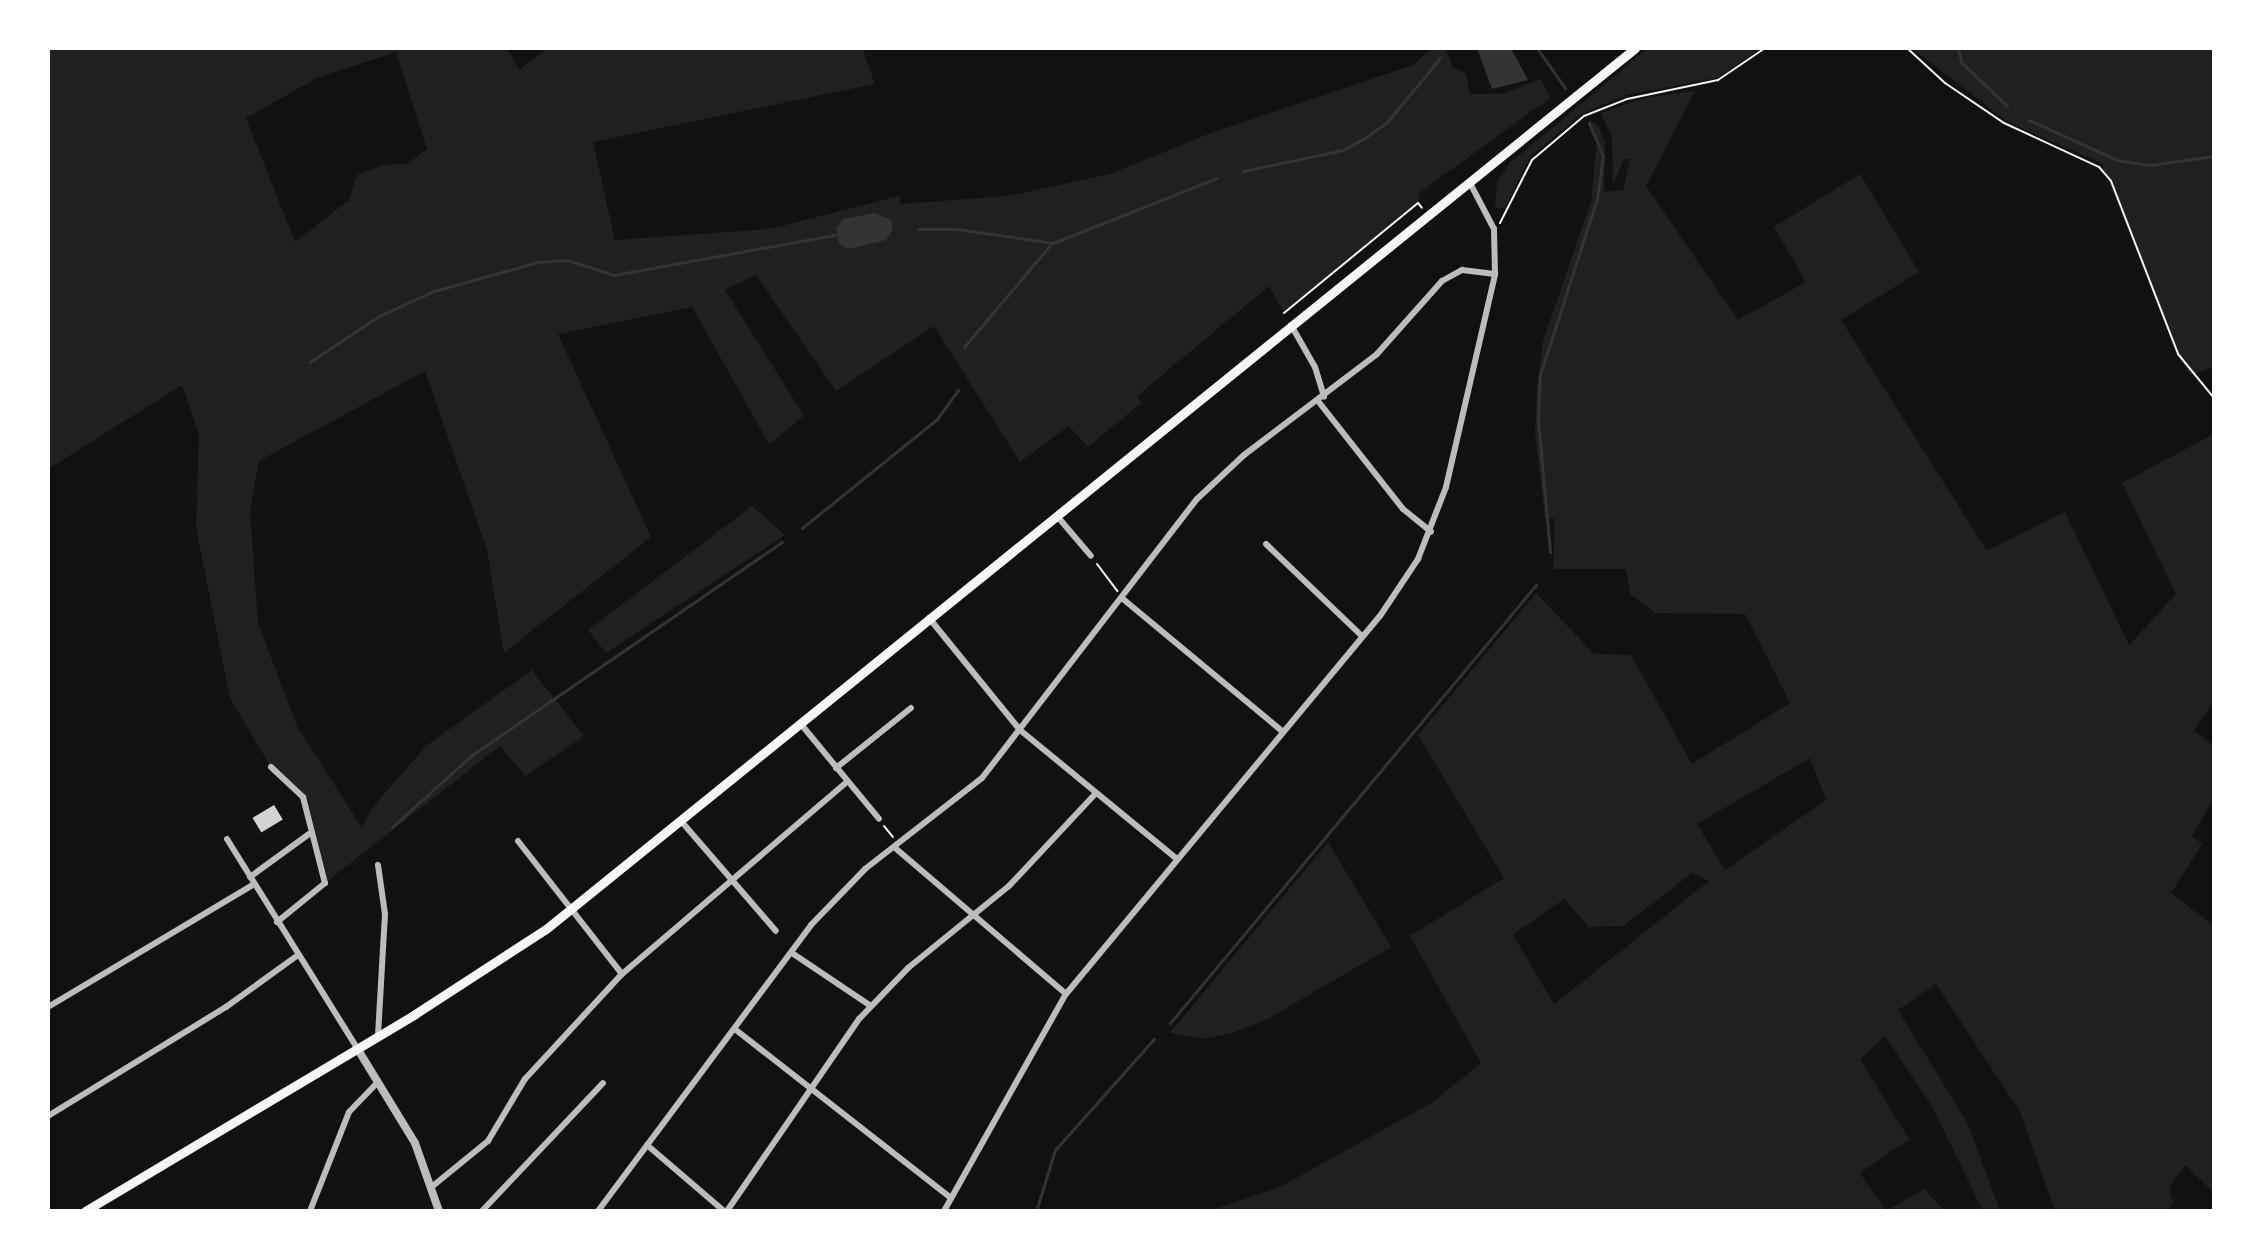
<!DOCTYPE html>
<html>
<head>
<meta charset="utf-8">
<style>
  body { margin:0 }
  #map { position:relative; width:2262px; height:1259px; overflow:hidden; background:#111; font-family:Mulish,sans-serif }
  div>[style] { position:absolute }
  .green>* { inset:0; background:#202020 }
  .water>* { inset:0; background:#333 }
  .stream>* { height:3px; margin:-1.5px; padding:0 1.5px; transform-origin:1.5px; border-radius:1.5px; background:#333 }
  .building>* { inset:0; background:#d3d3d3; transform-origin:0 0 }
  .path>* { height:2px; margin:-1px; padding:0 1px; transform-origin:1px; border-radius:1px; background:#f5f5f5 }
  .minor>* { height:6px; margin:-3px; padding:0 3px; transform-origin:3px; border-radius:3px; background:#bcbcbc }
  .tertiary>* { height:8px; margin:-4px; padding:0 4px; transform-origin:4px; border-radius:4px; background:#bcbcbc }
  .secondary>* { height:9px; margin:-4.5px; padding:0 4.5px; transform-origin:4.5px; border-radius:4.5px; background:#f5f5f5 }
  span { translate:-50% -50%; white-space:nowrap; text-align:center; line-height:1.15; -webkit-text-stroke:8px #fff; paint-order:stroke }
  .frame { position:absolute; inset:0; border:50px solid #fff; pointer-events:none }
</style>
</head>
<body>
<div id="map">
  <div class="green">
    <i style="clip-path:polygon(evenodd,48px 48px,507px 48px,519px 70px,548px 48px,862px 48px,875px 84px,593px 142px,615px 240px,770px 229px,899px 196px,900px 204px,1008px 196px,1110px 174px,1211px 133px,1413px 65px,1432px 48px,1445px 48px,1453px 67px,1466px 74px,1470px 94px,1501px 94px,1541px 79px,1550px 98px,1419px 193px,1418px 203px,1284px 313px,1269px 286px,1137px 396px,1141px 403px,1088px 447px,1069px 426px,1020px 462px,934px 326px,836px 391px,756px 275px,725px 290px,804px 416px,769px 444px,692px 307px,558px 334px,651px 537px,504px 653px,487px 550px,425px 371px,259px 461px,250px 511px,258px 623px,297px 726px,362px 828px,371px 809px,426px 746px,532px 670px,584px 736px,525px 776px,500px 746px,325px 883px,298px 789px,269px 764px,230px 698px,196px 527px,199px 434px,182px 385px,48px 469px,48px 48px,396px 52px,427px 149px,407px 164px,383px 165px,357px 175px,349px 200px,295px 242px,246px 118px,317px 78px,396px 52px)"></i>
    <i style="clip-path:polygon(1648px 48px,1761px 48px,1717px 78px,1626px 95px,1582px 114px,1530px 157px,1505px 208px,1495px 208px,1497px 181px,1510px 163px)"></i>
    <i style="clip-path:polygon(1912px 48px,2214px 48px,2214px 367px,2190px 375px,2178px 354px,2101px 163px,2006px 121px)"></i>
    <i style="clip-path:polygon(evenodd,1695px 91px,1646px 186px,1738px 320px,1806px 282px,1774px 227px,1860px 174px,1919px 272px,1841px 320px,1987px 551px,2065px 512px,2129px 645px,2176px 594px,2122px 483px,2214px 434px,2214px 701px,2194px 731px,2214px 746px,2214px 798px,2192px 836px,2202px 844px,2171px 893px,2214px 926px,2214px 1193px,2185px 1165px,2169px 1188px,2173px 1203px,2166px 1211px,2055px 1211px,2020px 1112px,1936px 984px,1898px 1010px,1968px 1124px,2000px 1211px,1975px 1211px,1981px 1207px,1932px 1106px,1885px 1036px,1860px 1059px,1909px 1139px,1860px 1173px,1886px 1211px,1209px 1211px,1280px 1187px,1433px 1102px,1481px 1063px,1410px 936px,1504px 878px,1418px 735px,1536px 593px,1594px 654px,1631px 655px,1692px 764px,1790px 703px,1745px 614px,1655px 613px,1630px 594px,1626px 569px,1553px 569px,1555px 519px,1545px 518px,1535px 433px,1537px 387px,1543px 341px,1591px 202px,1597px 140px,1588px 119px,1598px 125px,1605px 143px,1604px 192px,1623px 190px,1630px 159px,1624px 159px,1613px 185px,1612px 138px,1601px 113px,1644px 98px,1695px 91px,1810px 758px,1826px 800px,1725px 870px,1697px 824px,1810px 758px,1695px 91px,1692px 873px,1709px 881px,1554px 1004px,1513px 935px,1564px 899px,1589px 927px,1623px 926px,1692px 873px)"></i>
    <i style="clip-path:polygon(752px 506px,785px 535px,606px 653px,588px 630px)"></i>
    <i style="clip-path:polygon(1328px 842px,1391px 947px,1266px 1020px,1232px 1033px,1203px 1039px,1170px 1033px)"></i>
    <i style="clip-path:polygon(1924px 1189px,1945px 1211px,1886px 1211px)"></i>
  </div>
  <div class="water">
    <i style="clip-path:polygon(1477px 48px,1511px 48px,1528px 80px,1492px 89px)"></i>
    <i style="clip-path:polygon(875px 213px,891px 220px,893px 229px,886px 240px,848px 249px,839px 244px,836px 228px,843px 219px)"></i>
  </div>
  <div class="stream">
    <i style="left:1537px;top:48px;width:49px;rotate:55deg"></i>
    <i style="left:1958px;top:48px;width:14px;rotate:78deg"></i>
    <i style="left:1961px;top:62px;width:64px;rotate:43.7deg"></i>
    <i style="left:2029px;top:120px;width:97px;rotate:24.4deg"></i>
    <i style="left:2117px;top:160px;width:33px;rotate:9deg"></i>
    <i style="left:2150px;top:165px;width:65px;rotate:-8deg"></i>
    <i style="left:1243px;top:171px;width:102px;rotate:-11.9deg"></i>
    <i style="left:1343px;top:150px;width:25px;rotate:-29deg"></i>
    <i style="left:1365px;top:138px;width:29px;rotate:-36deg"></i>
    <i style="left:1388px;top:121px;width:82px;rotate:-50.5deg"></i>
    <i style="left:918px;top:229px;width:39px"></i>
    <i style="left:957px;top:229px;width:97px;rotate:8.3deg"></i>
    <i style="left:1053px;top:243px;width:176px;rotate:-21.6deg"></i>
    <i style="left:964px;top:347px;width:136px;rotate:-49.8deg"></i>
    <i style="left:310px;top:362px;width:83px;rotate:-33.7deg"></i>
    <i style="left:379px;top:316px;width:60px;rotate:-24.4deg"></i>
    <i style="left:434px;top:291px;width:108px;rotate:-15.6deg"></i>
    <i style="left:538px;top:262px;width:29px;rotate:-4deg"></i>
    <i style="left:567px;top:260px;width:49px;rotate:17.7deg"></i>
    <i style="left:614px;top:275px;width:225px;rotate:-10.3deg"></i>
    <i style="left:802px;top:528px;width:174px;rotate:-38.9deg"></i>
    <i style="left:937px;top:419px;width:36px;rotate:-54deg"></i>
    <i style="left:1550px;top:552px;width:133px;rotate:-95.2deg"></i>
    <i style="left:1538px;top:420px;width:45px;rotate:-87.5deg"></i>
    <i style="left:1540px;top:375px;width:185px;rotate:-72.1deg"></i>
    <i style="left:1597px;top:199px;width:43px;rotate:-82.1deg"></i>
    <i style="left:1603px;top:156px;width:36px;rotate:-113deg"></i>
    <i style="left:392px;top:827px;width:108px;rotate:-42deg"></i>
    <i style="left:472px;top:755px;width:376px;rotate:-34.5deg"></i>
    <i style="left:1170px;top:1023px;width:571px;rotate:-50.12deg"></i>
    <i style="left:1036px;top:1211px;width:64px;rotate:-72.7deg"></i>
    <i style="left:1055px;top:1150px;width:149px;rotate:-48.3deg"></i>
  </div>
  <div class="building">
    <i style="left:274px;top:805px;width:17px;height:25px;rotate:59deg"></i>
  </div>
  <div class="path">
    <i style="left:1907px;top:48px;width:52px;rotate:42.6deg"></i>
    <i style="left:1945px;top:83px;width:71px;rotate:34.1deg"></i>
    <i style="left:2004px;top:123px;width:105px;rotate:24.9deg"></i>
    <i style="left:2099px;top:167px;width:18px;rotate:49deg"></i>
    <i style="left:2111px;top:181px;width:186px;rotate:68.8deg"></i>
    <i style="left:2178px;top:354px;width:57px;rotate:50.7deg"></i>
    <i style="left:1500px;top:223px;width:71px;rotate:-63.1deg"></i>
    <i style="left:1532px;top:160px;width:68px;rotate:-40.2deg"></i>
    <i style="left:1584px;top:116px;width:46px;rotate:-21.6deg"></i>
    <i style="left:1627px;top:99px;width:93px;rotate:-11.8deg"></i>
    <i style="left:1718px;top:80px;width:57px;rotate:-34.2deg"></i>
    <i style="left:1284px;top:313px;width:173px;rotate:-39.4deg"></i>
    <i style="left:1418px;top:203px;width:6px;rotate:51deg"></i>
    <i style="left:1097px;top:564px;width:34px;rotate:53deg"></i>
    <i style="left:884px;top:826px;width:14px;rotate:51deg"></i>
  </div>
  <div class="minor">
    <i style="left:1291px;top:325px;width:48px;rotate:60.3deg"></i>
    <i style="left:1315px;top:367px;width:31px;rotate:73deg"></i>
    <i style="left:1318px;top:401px;width:137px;rotate:51.8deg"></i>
    <i style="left:1403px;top:509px;width:36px;rotate:39deg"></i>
    <i style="left:1057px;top:516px;width:52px;rotate:49.6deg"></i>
    <i style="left:1266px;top:544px;width:133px;rotate:43.8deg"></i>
    <i style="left:1123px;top:599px;width:208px;rotate:39.7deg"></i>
    <i style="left:929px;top:618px;width:144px;rotate:50.9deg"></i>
    <i style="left:1020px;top:730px;width:203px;rotate:39.4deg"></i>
    <i style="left:800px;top:723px;width:124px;rotate:50.5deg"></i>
    <i style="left:271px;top:767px;width:44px;rotate:43.2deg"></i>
    <i style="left:303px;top:797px;width:89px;rotate:75.7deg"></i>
    <i style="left:325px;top:883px;width:62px;rotate:140.9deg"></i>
    <i style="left:836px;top:768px;width:96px;rotate:-38.7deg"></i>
    <i style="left:681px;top:821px;width:145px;rotate:49.2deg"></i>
    <i style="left:227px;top:839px;width:246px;rotate:58.1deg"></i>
    <i style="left:518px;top:841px;width:169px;rotate:52deg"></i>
    <i style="left:894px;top:847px;width:226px;rotate:40.5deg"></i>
    <i style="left:378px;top:865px;width:49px;rotate:81.9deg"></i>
    <i style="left:385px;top:914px;width:121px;rotate:93.3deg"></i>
    <i style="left:250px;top:877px;width:73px;rotate:-36.1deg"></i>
    <i style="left:792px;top:953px;width:95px;rotate:33.9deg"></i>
    <i style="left:48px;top:1007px;width:240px;rotate:-30.8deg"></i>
    <i style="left:736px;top:1030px;width:273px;rotate:38deg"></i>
    <i style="left:48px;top:1116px;width:209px;rotate:-31.5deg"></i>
    <i style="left:226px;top:1007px;width:89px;rotate:-35.8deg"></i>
    <i style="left:647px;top:1145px;width:101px;rotate:40.6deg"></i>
    <i style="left:434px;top:1185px;width:70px;rotate:-39.2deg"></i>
    <i style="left:488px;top:1141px;width:72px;rotate:-59.2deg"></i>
    <i style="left:525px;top:1079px;width:143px;rotate:-47.3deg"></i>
    <i style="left:622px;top:974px;width:296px;rotate:-40.5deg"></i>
    <i style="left:310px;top:1211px;width:106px;rotate:-68.5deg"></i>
    <i style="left:349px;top:1112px;width:42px;rotate:-46deg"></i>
    <i style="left:482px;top:1211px;width:176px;rotate:-46.6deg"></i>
    <i style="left:598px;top:1211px;width:357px;rotate:-53.3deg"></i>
    <i style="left:811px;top:925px;width:78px;rotate:-46deg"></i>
    <i style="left:865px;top:869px;width:148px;rotate:-37.9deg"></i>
    <i style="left:982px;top:778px;width:352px;rotate:-52.4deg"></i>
    <i style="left:1197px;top:499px;width:64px;rotate:-43.1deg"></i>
    <i style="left:1244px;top:455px;width:167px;rotate:-37.2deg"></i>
    <i style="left:1377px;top:354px;width:98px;rotate:-48.3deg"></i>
    <i style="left:1442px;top:281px;width:23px;rotate:-29deg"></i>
    <i style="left:1462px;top:270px;width:33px;rotate:7deg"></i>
    <i style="left:727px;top:1211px;width:233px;rotate:-55.5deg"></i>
    <i style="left:859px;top:1019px;width:71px;rotate:-46.1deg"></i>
    <i style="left:908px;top:968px;width:130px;rotate:-39.1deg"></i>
    <i style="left:1009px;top:886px;width:126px;rotate:-46.9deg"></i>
    <i style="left:944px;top:1211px;width:249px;rotate:-60.7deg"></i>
    <i style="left:1066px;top:994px;width:491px;rotate:-50.3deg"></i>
    <i style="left:1380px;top:616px;width:69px;rotate:-56.3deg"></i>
    <i style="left:1418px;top:559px;width:77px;rotate:-68.7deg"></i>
    <i style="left:1446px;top:487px;width:219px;rotate:-77deg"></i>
    <i style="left:1495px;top:274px;width:45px;rotate:-91.3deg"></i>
    <i style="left:1494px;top:229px;width:52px;rotate:-117.6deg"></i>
  </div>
  <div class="tertiary">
    <i style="left:357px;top:1048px;width:111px;rotate:58.6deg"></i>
    <i style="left:415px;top:1143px;width:72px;rotate:70.6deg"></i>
  </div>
  <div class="secondary">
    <i style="left:85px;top:1211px;width:384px;rotate:-30.8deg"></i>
    <i style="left:415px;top:1014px;width:156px;rotate:-33deg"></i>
    <i style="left:546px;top:929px;width:1401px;rotate:-38.97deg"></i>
  </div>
  <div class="frame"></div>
</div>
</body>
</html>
